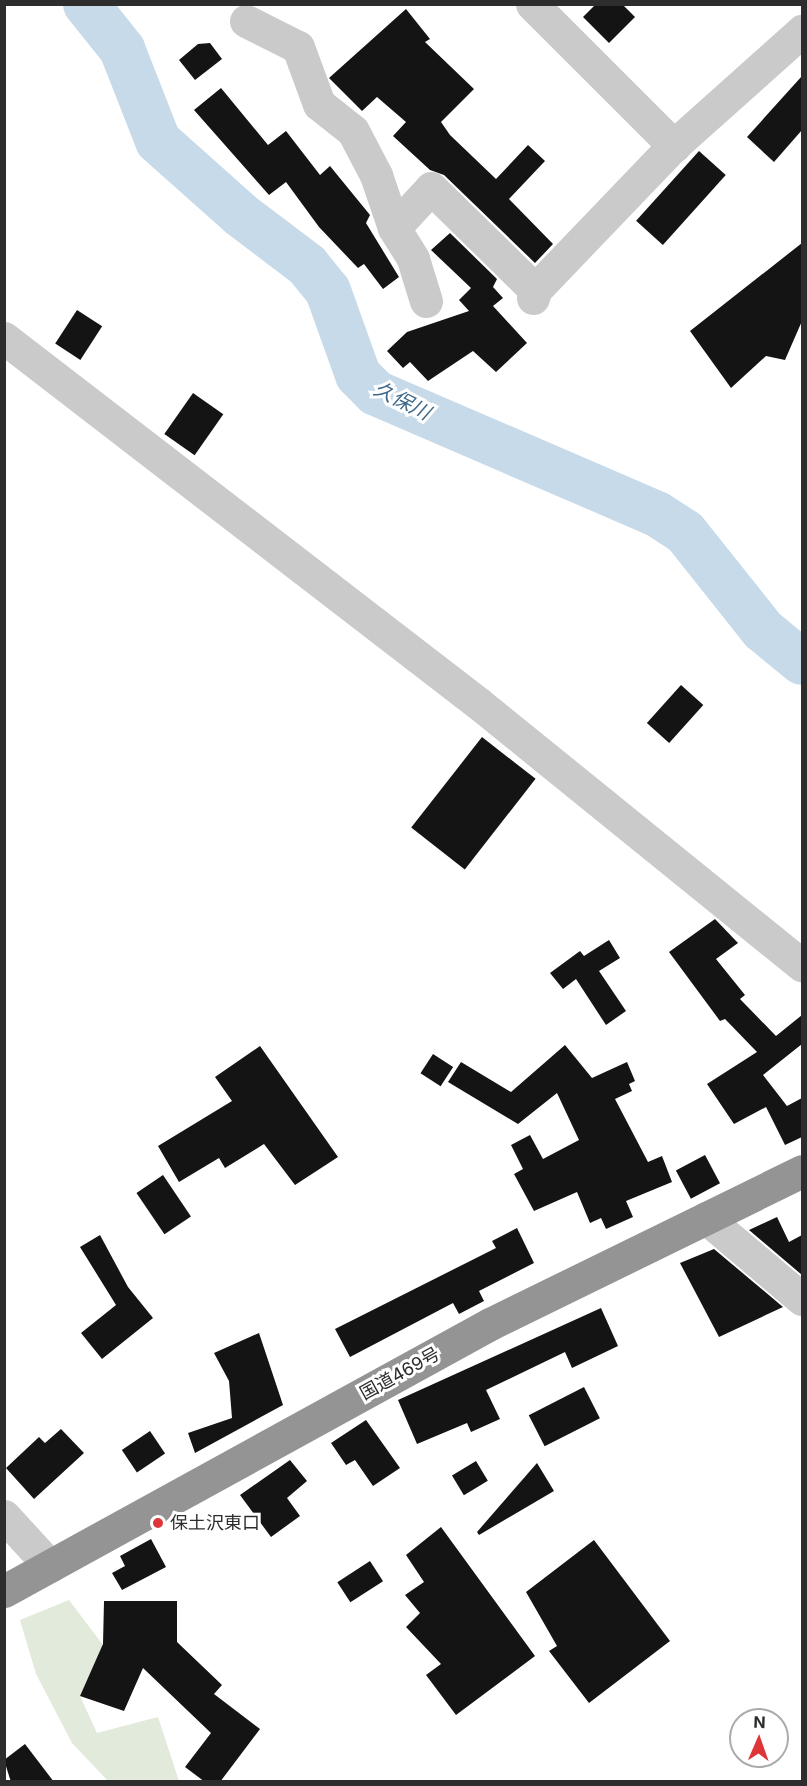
<!DOCTYPE html>
<html>
<head>
<meta charset="utf-8">
<style>
  body { margin:0 }
  #map { position:relative; width:807px; height:1786px; overflow:hidden; background:#fff; font-family:Inter,"Noto Sans JP",sans-serif }
  div>[style] { position:absolute }
  .green>* { inset:0; background:#e2eadb }
  .river>* { height:46px; margin:-23px; padding:0 23px; transform-origin:23px; border-radius:23px; background:#c7dae9 }
  .building>* { inset:0; background:#141414; transform-origin:0 0 }
  .minor>* { height:33px; margin:-16.5px; padding:0 16.5px; transform-origin:16.5px; border-radius:16.5px; background:#cacaca }
  .highway>* { height:33px; margin:-16.5px; padding:0 16.5px; transform-origin:16.5px; border-radius:16.5px; background:#949494 }
  .dots>* { width:16px; height:16px; translate:-50% -50%; box-sizing:border-box; border:3px solid #fff; border-radius:50% }
  span { translate:-50% -50%; white-space:nowrap; text-align:center; line-height:1.15; -webkit-text-stroke:6px #fff; paint-order:stroke }
  .street-label { font-size:18px; color:#2d2d2d }
  .poi-label { font-size:18px; color:#2d2d2d }
  .left { translate:0 -50%; text-align:left }
  .water-label { font-size:20px; color:#3f698b; font-style:italic }
  .frame { position:absolute; inset:0; border:6px solid #2d2d2d; pointer-events:none }
  .north { position:absolute; left:729px; top:1708px; width:60px; height:60px; box-sizing:border-box; background:#fff; border:2px solid #ababab; border-radius:50%; rotate:2deg; font-size:16px; font-weight:700; line-height:24px; text-align:center; color:#2d2d2d }
  .north::after { content:''; display:block; margin:auto; width:21px; height:27px; background:#dd3538; clip-path:polygon(50% 0,100% 100%,50% 72%,0 100%) }
</style>
</head>
<body>
<div id="map">
  <div class="green">
    <i style="clip-path:polygon(69px 1600px,103px 1645px,80px 1696px,97px 1733px,158px 1717px,179px 1781px,108px 1781px,72px 1743px,36px 1674px,20px 1620px)"></i>
  </div>
  <div class="river">
    <i style="left:86px;top:4px;width:58px;rotate:51.3deg"></i>
    <i style="left:122px;top:49px;width:99px;rotate:68.6deg"></i>
    <i style="left:158px;top:141px;width:111px;rotate:41.7deg"></i>
    <i style="left:241px;top:215px;width:83px;rotate:37.1deg"></i>
    <i style="left:307px;top:265px;width:33px;rotate:51deg"></i>
    <i style="left:328px;top:291px;width:89px;rotate:70.3deg"></i>
    <i style="left:358px;top:375px;width:25px;rotate:45deg"></i>
    <i style="left:376px;top:393px;width:306px;rotate:23.3deg"></i>
    <i style="left:657px;top:514px;width:33px;rotate:33deg"></i>
    <i style="left:685px;top:532px;width:125px;rotate:51.5deg"></i>
    <i style="left:763px;top:630px;width:50px;rotate:39.4deg"></i>
  </div>
  <div class="building">
    <i style="clip-path:polygon(596px 4px,622px 4px,635px 17px,609px 43px,583px 17px)"></i>
    <i style="clip-path:polygon(406px 9px,430px 39px,425px 42px,474px 89px,441px 122px,450px 135px,496px 179px,528px 145px,545px 161px,509px 199px,553px 244px,535px 263px,444px 175px,430px 170px,393px 136px,406px 122px,377px 97px,362px 111px,329px 78px)"></i>
    <i style="clip-path:polygon(210px 43px,222px 59px,195px 80px,179px 60px,198px 44px)"></i>
    <i style="clip-path:polygon(802px 76px,802px 130px,774px 162px,747px 137px)"></i>
    <i style="clip-path:polygon(221px 88px,268px 145px,286px 131px,320px 175px,330px 166px,370px 215px,366px 223px,399px 277px,383px 289px,364px 264px,358px 268px,319px 227px,286px 182px,269px 195px,194px 110px)"></i>
    <i style="left:699px;top:151px;width:36px;height:94px;rotate:42deg"></i>
    <i style="clip-path:polygon(450px 233px,497px 279px,493px 287px,503px 298px,493px 306px,527px 343px,496px 372px,473px 351px,428px 381px,410px 362px,403px 368px,387px 351px,407px 332px,469px 311px,459px 300px,471px 288px,431px 250px)"></i>
    <i style="clip-path:polygon(802px 243px,802px 321px,785px 360px,766px 356px,731px 388px,690px 331px)"></i>
    <i style="left:77px;top:310px;width:30px;height:40px;rotate:33deg"></i>
    <i style="left:193px;top:393px;width:37px;height:50px;rotate:35deg"></i>
    <i style="left:681px;top:685px;width:30px;height:51px;rotate:42deg"></i>
    <i style="left:482px;top:737px;width:68px;height:115px;rotate:38deg"></i>
    <i style="clip-path:polygon(715px 919px,738px 943px,716px 959px,745px 995px,740px 999px,776px 1036px,802px 1015px,802px 1044px,763px 1075px,787px 1106px,802px 1098px,802px 1137px,785px 1145px,766px 1107px,734px 1124px,707px 1084px,757px 1052px,725px 1019px,720px 1021px,669px 952px)"></i>
    <i style="clip-path:polygon(609px 940px,620px 958px,599px 971px,626px 1011px,606px 1025px,576px 979px,563px 989px,550px 973px,580px 951px,584px 956px)"></i>
    <i style="clip-path:polygon(565px 1045px,592px 1078px,627px 1062px,635px 1081px,629px 1084px,632px 1091px,615px 1099px,648px 1162px,662px 1156px,672px 1182px,626px 1201px,633px 1217px,606px 1229px,601px 1218px,590px 1223px,577px 1192px,534px 1211px,514px 1174px,523px 1169px,511px 1145px,530px 1135px,543px 1159px,579px 1140px,557px 1093px,518px 1124px,448px 1082px,461px 1062px,511px 1092px)"></i>
    <i style="clip-path:polygon(260px 1046px,338px 1157px,295px 1185px,264px 1144px,225px 1168px,219px 1158px,179px 1182px,158px 1146px,232px 1101px,215px 1077px)"></i>
    <i style="left:433px;top:1054px;width:24px;height:23px;rotate:33deg"></i>
    <i style="left:705px;top:1155px;width:32px;height:33px;rotate:62deg"></i>
    <i style="left:163px;top:1175px;width:50px;height:32px;rotate:56deg"></i>
    <i style="clip-path:polygon(777px 1217px,789px 1242px,802px 1235px,802px 1275px,749px 1230px)"></i>
    <i style="clip-path:polygon(517px 1228px,534px 1263px,479px 1291px,484px 1301px,459px 1314px,453px 1303px,350px 1357px,335px 1329px,496px 1248px,492px 1241px)"></i>
    <i style="clip-path:polygon(100px 1235px,128px 1287px,153px 1318px,102px 1359px,81px 1333px,116px 1305px,80px 1247px)"></i>
    <i style="clip-path:polygon(714px 1249px,783px 1307px,719px 1337px,680px 1263px)"></i>
    <i style="clip-path:polygon(601px 1308px,618px 1346px,572px 1368px,565px 1352px,486px 1390px,500px 1419px,471px 1432px,467px 1423px,417px 1444px,398px 1400px)"></i>
    <i style="clip-path:polygon(259px 1333px,283px 1405px,195px 1453px,188px 1433px,232px 1418px,229px 1381px,214px 1353px)"></i>
    <i style="left:584px;top:1387px;width:35px;height:62px;rotate:63deg"></i>
    <i style="clip-path:polygon(366px 1420px,400px 1468px,373px 1486px,355px 1460px,346px 1465px,331px 1443px)"></i>
    <i style="clip-path:polygon(61px 1429px,84px 1453px,34px 1499px,6px 1468px,39px 1437px,45px 1443px)"></i>
    <i style="left:150px;top:1431px;width:27px;height:34px;rotate:56deg"></i>
    <i style="clip-path:polygon(290px 1460px,307px 1481px,287px 1498px,300px 1516px,271px 1537px,240px 1495px)"></i>
    <i style="left:476px;top:1461px;width:23px;height:28px;rotate:59deg"></i>
    <i style="clip-path:polygon(537px 1463px,554px 1491px,479px 1535px,477px 1532px)"></i>
    <i style="clip-path:polygon(441px 1527px,535px 1656px,456px 1715px,426px 1675px,441px 1664px,406px 1627px,420px 1613px,405px 1595px,424px 1582px,406px 1555px)"></i>
    <i style="clip-path:polygon(151px 1539px,166px 1567px,122px 1590px,112px 1573px,125px 1566px,120px 1556px)"></i>
    <i style="clip-path:polygon(594px 1540px,670px 1641px,589px 1703px,549px 1651px,557px 1646px,526px 1592px)"></i>
    <i style="left:370px;top:1561px;width:24px;height:39px;rotate:57deg"></i>
    <i style="clip-path:polygon(104px 1601px,177px 1601px,177px 1642px,222px 1685px,214px 1694px,260px 1729px,220px 1782px,205px 1782px,185px 1767px,211px 1733px,143px 1668px,124px 1711px,80px 1696px,103px 1644px)"></i>
    <i style="clip-path:polygon(25px 1744px,54px 1782px,11px 1782px,4px 1760px)"></i>
  </div>
  <div class="minor">
    <i style="left:532px;top:4px;width:201px;rotate:45deg"></i>
    <i style="left:246px;top:21px;width:58px;rotate:26.6deg"></i>
    <i style="left:298px;top:47px;width:61px;rotate:69.8deg"></i>
    <i style="left:319px;top:104px;width:43px;rotate:38.5deg"></i>
    <i style="left:353px;top:131px;width:50px;rotate:62.4deg"></i>
    <i style="left:376px;top:175px;width:56px;rotate:71.2deg"></i>
    <i style="left:394px;top:228px;width:54px;rotate:-47.2deg"></i>
    <i style="left:431px;top:188px;width:146px;rotate:44.4deg"></i>
    <i style="left:394px;top:228px;width:36px;rotate:58deg"></i>
    <i style="left:413px;top:259px;width:44px;rotate:72.8deg"></i>
    <i style="left:533px;top:298px;width:8px;rotate:-76deg"></i>
    <i style="left:535px;top:290px;width:197px;rotate:-46.2deg"></i>
    <i style="left:671px;top:148px;width:176px;rotate:-41.8deg"></i>
    <i style="left:4px;top:338px;width:598px;rotate:37.6deg"></i>
    <i style="left:478px;top:703px;width:417px;rotate:39deg"></i>
    <i style="left:706px;top:1218px;width:126px;rotate:40.2deg"></i>
    <i style="left:4px;top:1516px;width:68px;rotate:47.4deg"></i>
  </div>
  <div class="highway">
    <i style="left:4px;top:1591px;width:555px;rotate:-28.78deg"></i>
    <i style="left:490px;top:1324px;width:347px;rotate:-26.1deg"></i>
  </div>
  <div class="dots">
    <i style="left:158px;top:1523px;background:#dd3538"></i>
  </div>
  <div class="street-label">
    <span style="left:400px;top:1374px;rotate:-29deg">国道469号</span>
  </div>
  <div class="poi-label">
    <span class="left" style="left:170px;top:1523px">保土沢東口</span>
  </div>
  <div class="water-label">
    <span style="left:402px;top:401px;rotate:27deg">久保川</span>
  </div>
  <div class="frame"></div>
  <div class="north">N</div>
</div>
</body>
</html>
